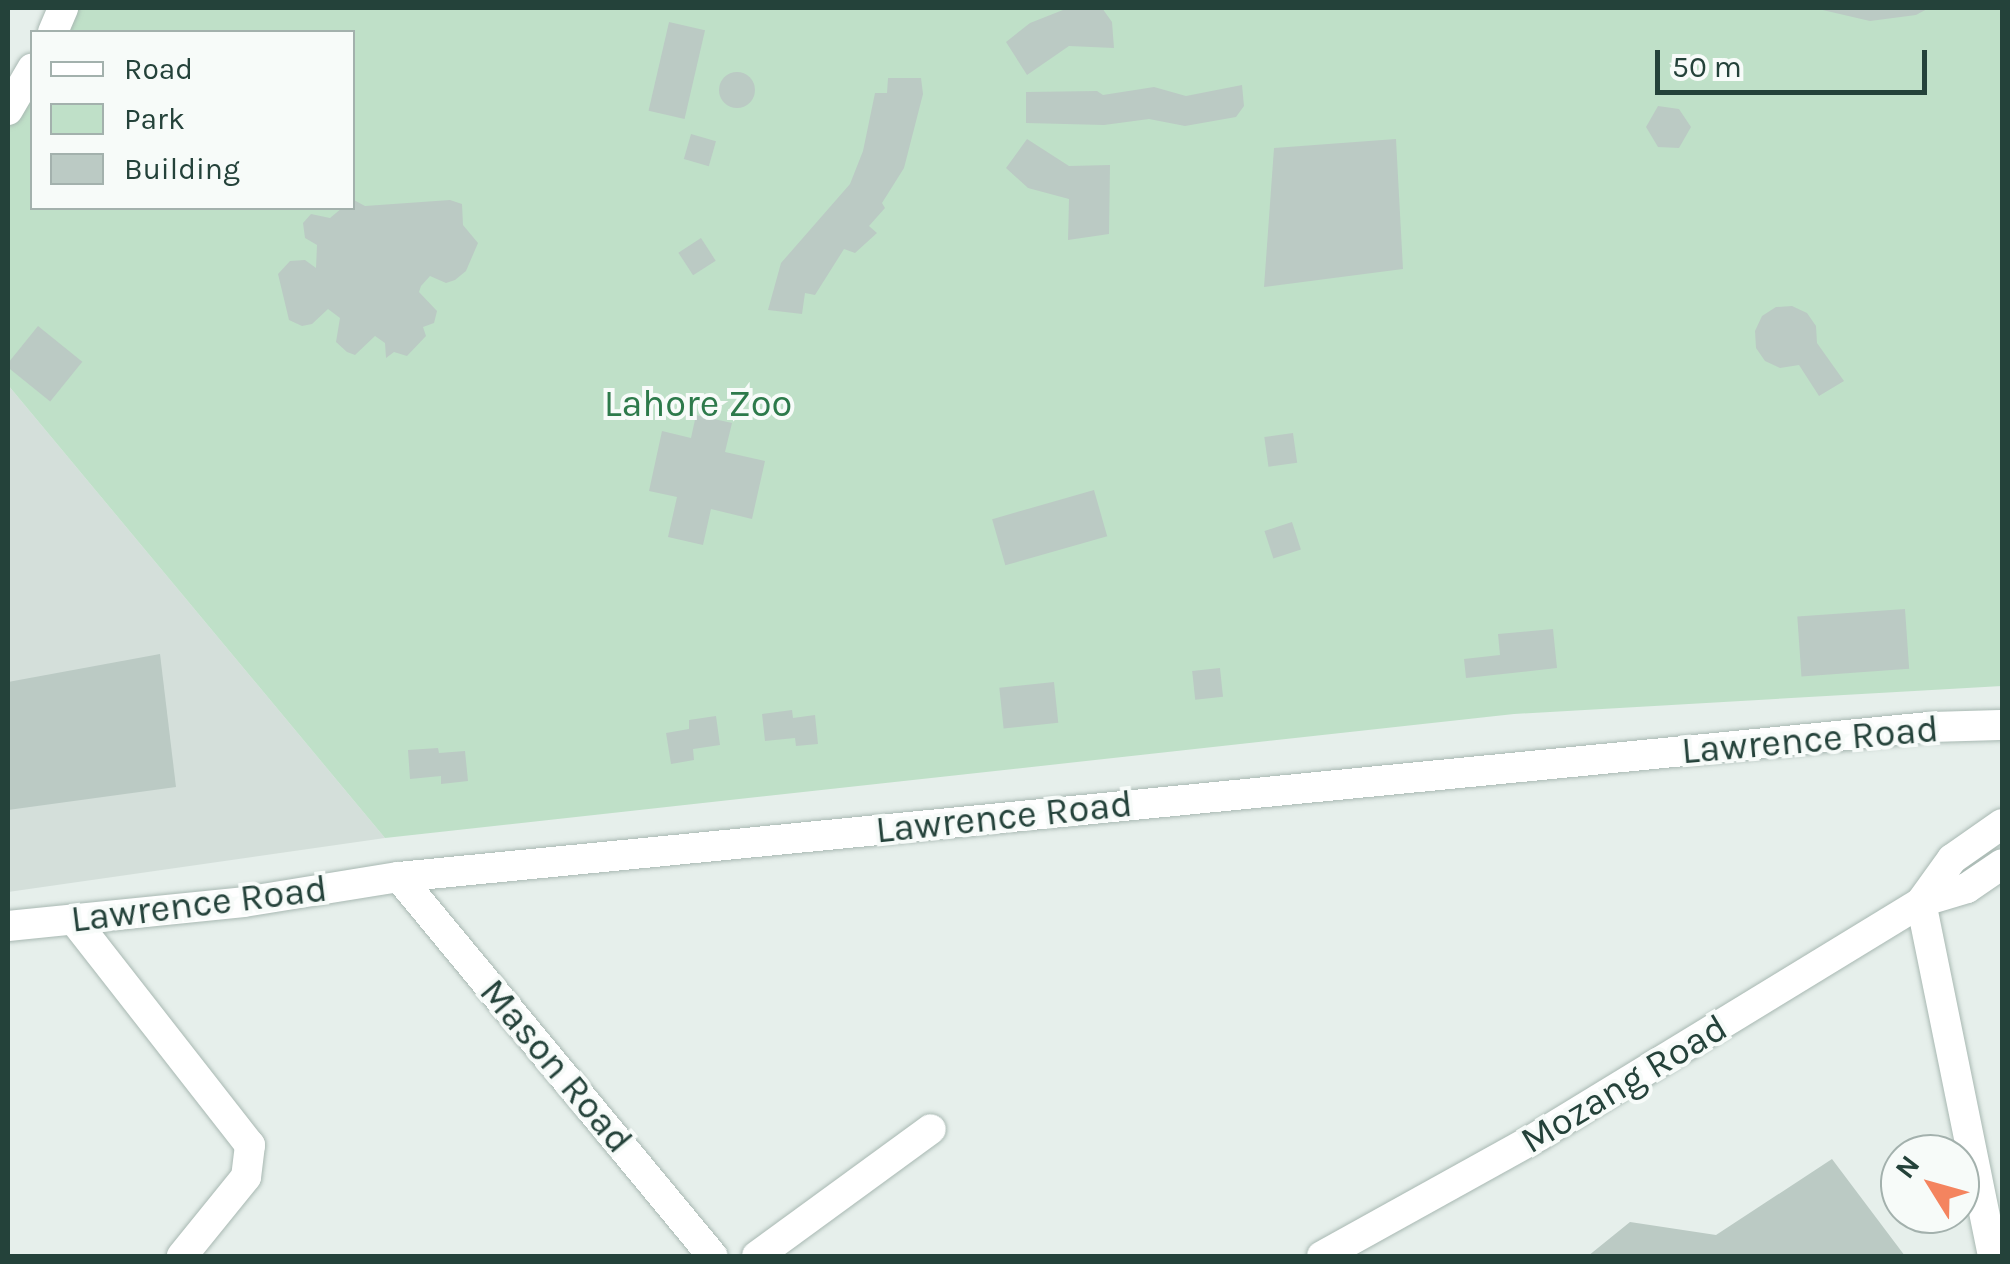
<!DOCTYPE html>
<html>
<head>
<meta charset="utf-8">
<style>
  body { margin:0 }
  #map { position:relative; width:2010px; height:1264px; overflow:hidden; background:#e6efeb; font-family:Karla,sans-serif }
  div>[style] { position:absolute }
  .built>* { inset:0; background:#d4dfda }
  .green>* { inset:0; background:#bfe0c8 }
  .building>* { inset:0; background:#bbcac4; transform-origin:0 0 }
  .round { border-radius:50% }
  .roads { filter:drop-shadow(0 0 2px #a8b8b2) drop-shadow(0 0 2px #a8b8b2) }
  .street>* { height:30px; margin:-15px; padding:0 15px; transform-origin:15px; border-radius:15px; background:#fff }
  .secondary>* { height:30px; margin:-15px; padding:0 15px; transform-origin:15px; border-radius:15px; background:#fff }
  span { translate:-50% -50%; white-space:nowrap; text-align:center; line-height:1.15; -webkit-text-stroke:8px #f7fbf9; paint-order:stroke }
  .park-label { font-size:38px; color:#2d7a4b }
  .street-label { font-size:38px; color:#24423a }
  .frame { position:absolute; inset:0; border:10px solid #24423a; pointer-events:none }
  .legend { position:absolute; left:30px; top:30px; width:325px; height:180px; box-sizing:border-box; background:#f7fbf9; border:2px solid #a3b1ad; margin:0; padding:12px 18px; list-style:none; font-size:30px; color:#24423a }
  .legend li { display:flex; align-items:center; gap:20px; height:50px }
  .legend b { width:50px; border:2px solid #a3b1ad }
  .north { position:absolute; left:1880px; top:1134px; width:100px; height:100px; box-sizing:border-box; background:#f7fbf9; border:2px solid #a3b1ad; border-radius:50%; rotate:307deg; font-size:28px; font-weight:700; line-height:40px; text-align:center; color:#24423a }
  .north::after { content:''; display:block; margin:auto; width:35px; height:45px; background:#f4845f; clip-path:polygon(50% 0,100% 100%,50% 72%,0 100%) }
  .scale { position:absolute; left:1655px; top:50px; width:272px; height:45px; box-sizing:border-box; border:5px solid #24423a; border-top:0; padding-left:12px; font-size:30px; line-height:35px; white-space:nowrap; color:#24423a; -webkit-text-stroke:8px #f7fbf9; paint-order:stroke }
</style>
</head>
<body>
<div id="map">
  <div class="built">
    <i style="clip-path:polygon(8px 385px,385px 838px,8px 892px)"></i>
  </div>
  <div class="green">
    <i style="clip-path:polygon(74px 8px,2002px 8px,2002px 686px,1514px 714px,385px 838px,8px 385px,8px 128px,32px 89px,32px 208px,352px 208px,352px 32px,63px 32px)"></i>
  </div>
  <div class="building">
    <i style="clip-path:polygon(1068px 8px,1102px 8px,1112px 22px,1114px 48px,1069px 46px,1027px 75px,1006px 42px,1030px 23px)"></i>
    <i style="clip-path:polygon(1814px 8px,1929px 8px,1916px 15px,1870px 21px)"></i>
    <i style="left:669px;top:22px;width:37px;height:91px;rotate:13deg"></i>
    <i class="round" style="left:719px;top:72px;width:36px;height:36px"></i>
    <i style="clip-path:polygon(888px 78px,921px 78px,923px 94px,904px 168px,882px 203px,885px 208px,869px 226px,877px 233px,855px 253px,844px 249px,815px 295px,805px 293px,802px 314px,768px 310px,781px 263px,850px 184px,863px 151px,875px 93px,887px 93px)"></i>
    <i style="clip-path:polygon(1242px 85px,1244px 106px,1236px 117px,1185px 126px,1149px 119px,1104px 125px,1026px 123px,1026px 92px,1097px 91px,1103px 95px,1154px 87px,1186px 96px)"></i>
    <i style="clip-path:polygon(1658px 106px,1679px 109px,1691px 127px,1679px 148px,1658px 147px,1646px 127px)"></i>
    <i style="left:691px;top:134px;width:26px;height:26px;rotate:16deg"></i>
    <i style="clip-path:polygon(1027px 139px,1069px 166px,1110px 165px,1109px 234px,1068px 240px,1069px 199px,1028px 188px,1006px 168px)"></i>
    <i style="clip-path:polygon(1396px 139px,1403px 269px,1264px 287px,1274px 148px)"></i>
    <i style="clip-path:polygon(352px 199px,365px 206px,450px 200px,462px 204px,463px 225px,478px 243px,466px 271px,455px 280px,446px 283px,430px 276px,421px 286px,419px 292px,437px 311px,434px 323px,423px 327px,426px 336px,407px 356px,394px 352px,386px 358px,385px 343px,375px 336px,355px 355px,347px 352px,336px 342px,340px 318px,328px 309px,312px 324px,302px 326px,289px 320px,278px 274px,290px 261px,305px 260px,316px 268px,317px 245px,305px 238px,303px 223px,311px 214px,330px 218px,342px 208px,352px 208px)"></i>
    <i style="left:701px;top:238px;width:27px;height:27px;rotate:57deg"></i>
    <i style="clip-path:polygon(1792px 306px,1807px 313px,1816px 326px,1817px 343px,1844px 381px,1819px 396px,1799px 365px,1780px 368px,1765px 361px,1756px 348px,1755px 331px,1762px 316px,1776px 307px)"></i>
    <i style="left:38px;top:326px;width:57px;height:51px;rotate:39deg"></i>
    <i style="clip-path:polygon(696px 415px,732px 423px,725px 452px,765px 461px,752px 519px,711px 509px,703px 545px,668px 537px,677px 497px,649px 491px,662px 431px,691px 438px)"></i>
    <i style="left:1293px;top:433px;width:30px;height:29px;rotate:82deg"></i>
    <i style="left:1094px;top:490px;width:48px;height:106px;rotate:74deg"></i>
    <i style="left:1292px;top:522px;width:29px;height:29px;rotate:72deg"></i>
    <i style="left:1905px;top:609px;width:60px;height:108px;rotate:86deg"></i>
    <i style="clip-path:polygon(1553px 629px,1557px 668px,1466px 678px,1464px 659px,1500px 655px,1498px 634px)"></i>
    <i style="clip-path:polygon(160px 654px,176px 787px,8px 810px,8px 682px)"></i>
    <i style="left:1220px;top:668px;width:29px;height:28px;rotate:84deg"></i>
    <i style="left:1054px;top:682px;width:41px;height:55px;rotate:84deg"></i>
    <i style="clip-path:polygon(792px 710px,793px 718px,815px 715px,818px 744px,796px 746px,795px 738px,765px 741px,762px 714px)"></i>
    <i style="clip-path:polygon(716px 716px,720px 745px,693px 749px,694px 760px,671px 764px,666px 733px,689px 729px,689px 720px)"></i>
    <i style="clip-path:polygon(438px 748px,439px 753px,465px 751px,468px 781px,441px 784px,441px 776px,410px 779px,408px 750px)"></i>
    <i style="clip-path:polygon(1832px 1159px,1905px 1256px,1588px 1256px,1630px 1222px,1716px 1235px)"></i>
  </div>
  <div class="roads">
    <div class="street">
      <i style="left:53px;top:32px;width:26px;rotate:-67deg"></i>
      <i style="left:8px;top:110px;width:48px;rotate:-59.7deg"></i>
      <i style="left:1921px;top:902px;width:361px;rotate:78.5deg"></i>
      <i style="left:74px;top:920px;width:286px;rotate:52deg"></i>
      <i style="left:250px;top:1145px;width:32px;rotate:97deg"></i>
      <i style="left:246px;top:1177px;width:102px;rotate:129deg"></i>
      <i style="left:757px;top:1256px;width:215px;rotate:-36.1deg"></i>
    </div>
    <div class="secondary">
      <i style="left:399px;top:877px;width:492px;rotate:50.4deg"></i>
      <i style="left:1921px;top:902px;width:53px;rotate:-54.2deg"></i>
      <i style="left:1952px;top:859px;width:61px;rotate:-35deg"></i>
      <i style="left:8px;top:926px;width:237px;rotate:-5.8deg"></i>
      <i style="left:244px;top:902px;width:157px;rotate:-9.2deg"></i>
      <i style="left:399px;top:877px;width:1537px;rotate:-5.6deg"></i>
      <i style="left:1929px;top:727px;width:73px;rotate:-1.6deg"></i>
      <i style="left:1322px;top:1256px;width:249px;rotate:-29deg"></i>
      <i style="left:1540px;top:1135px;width:447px;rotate:-31.4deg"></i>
      <i style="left:1921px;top:902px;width:48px;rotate:-16.9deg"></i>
      <i style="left:1967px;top:888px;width:42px;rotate:-34.4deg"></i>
    </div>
  </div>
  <div class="park-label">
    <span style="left:698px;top:404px">Lahore Zoo</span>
  </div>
  <div class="street-label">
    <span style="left:1810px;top:740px;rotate:-5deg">Lawrence Road</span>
    <span style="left:1004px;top:817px;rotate:-6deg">Lawrence Road</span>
    <span style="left:199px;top:904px;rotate:-7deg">Lawrence Road</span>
    <span style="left:556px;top:1066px;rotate:50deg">Mason Road</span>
    <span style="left:1624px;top:1084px;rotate:-31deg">Mozang Road</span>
  </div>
  <div class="frame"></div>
  <ul class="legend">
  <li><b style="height:12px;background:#fff"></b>Road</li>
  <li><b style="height:28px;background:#bfe0c8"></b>Park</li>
  <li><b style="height:28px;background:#bbcac4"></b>Building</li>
  </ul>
  <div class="north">N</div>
  <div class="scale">50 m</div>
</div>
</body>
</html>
